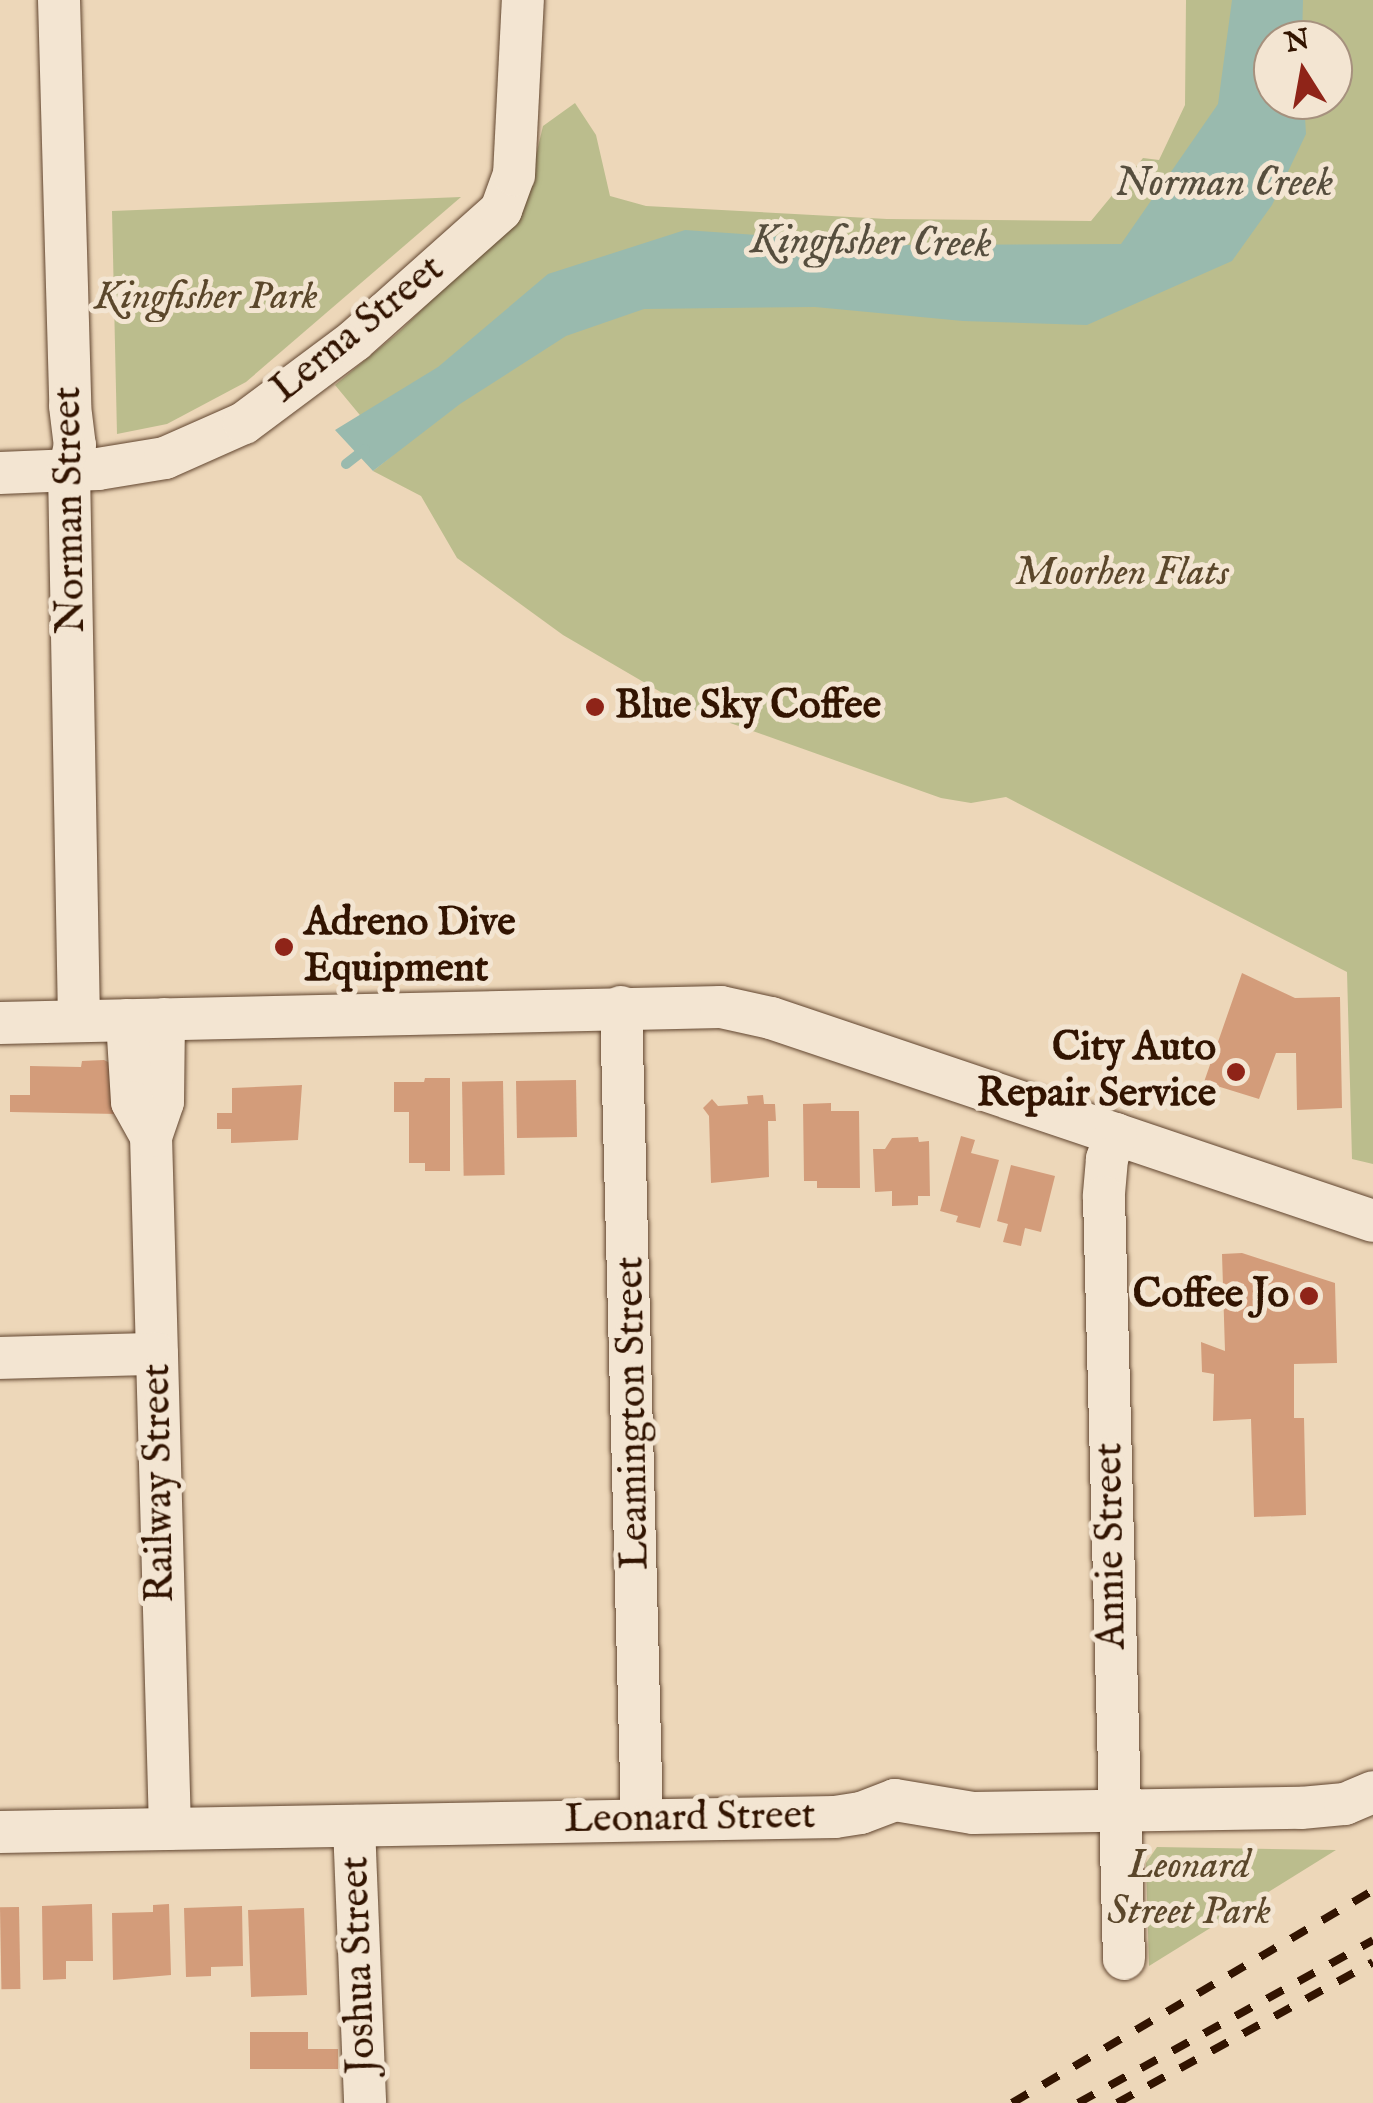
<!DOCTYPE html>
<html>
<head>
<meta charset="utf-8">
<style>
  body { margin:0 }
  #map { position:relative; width:1373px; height:2103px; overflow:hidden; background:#edd7b9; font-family:"IM FELL English",serif }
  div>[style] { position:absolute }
  .green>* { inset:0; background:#bbbd8d }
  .water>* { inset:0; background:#99baae }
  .stream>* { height:10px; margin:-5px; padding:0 5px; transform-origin:5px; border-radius:5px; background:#99baae }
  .building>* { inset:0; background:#d39c7a; transform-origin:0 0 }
  .roads { filter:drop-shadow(0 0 2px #61452f) drop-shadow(0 0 2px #61452f) }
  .minor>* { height:42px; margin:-21px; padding:0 21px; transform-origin:21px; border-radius:21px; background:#f3e5d2 }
  .rail>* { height:8px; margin-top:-4px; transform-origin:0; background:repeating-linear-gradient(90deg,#321401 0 18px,transparent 0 36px) }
  .dots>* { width:28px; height:28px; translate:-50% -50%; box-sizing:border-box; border:5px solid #f3e5d2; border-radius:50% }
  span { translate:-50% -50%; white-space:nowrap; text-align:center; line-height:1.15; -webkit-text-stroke:10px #f3e5d2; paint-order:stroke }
  .park-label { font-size:40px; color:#5b472b; font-style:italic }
  .street-label { font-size:40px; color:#321401 }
  .poi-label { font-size:40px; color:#321401; font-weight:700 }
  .left { translate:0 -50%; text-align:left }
  .right { translate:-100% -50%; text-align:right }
  .water-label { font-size:42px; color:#564e3e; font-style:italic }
  .north { position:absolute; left:1253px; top:20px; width:100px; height:100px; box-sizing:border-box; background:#f3e5d2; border:2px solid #a6917e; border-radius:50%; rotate:349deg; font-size:28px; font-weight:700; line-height:40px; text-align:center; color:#321401 }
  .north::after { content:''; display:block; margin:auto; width:35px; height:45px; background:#8f2418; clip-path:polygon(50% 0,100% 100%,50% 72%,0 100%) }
</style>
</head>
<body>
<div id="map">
  <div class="green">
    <i style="clip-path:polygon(evenodd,1186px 0,1373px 0,1373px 1164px,1352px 1159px,1347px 972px,1006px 797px,971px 803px,941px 798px,688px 708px,563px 635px,457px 558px,421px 496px,373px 471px,393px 455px,335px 385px,399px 332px,523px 210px,543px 126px,575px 103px,596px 135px,610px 196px,646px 206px,887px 219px,1091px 221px,1143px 158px,1159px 160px,1185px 105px,1186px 0,1273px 40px,1333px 40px,1333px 100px,1273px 100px,1273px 40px)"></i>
    <i style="clip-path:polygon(461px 197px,246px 382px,167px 424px,117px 434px,112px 211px)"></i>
    <i style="clip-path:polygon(1157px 1847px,1336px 1850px,1149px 1966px,1146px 1863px)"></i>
  </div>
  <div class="water">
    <i style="clip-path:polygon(1232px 0,1303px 0,1302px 40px,1273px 40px,1273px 100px,1304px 100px,1306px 134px,1272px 205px,1232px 261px,1087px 325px,963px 321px,815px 307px,644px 309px,566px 336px,460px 404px,373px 471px,335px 430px,438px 367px,548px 274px,685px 230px,904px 245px,1121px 244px,1218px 104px)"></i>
  </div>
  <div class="stream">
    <i style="left:346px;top:464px;width:24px;rotate:-38deg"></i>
  </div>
  <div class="building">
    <i style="clip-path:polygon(1242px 973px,1295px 998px,1340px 997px,1342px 1108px,1297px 1110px,1296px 1053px,1276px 1053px,1259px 1099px,1204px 1082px)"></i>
    <i style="clip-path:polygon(104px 1060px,118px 1067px,118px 1114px,10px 1112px,10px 1095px,30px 1095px,30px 1066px,81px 1067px,82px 1061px)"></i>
    <i style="clip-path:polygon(425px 1078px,450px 1078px,450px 1171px,425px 1171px,425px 1163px,409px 1163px,409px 1112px,394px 1112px,394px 1082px,424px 1082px)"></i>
    <i style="left:576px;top:1080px;width:57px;height:60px;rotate:89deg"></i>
    <i style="left:503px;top:1081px;width:94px;height:41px;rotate:89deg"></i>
    <i style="clip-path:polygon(302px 1085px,298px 1140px,231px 1143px,231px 1129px,217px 1129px,217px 1113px,232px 1113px,232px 1088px)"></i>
    <i style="clip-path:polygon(763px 1095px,764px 1104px,775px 1104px,776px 1121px,768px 1121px,769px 1177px,711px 1183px,709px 1116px,703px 1108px,712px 1099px,718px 1106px,748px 1104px,747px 1096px)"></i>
    <i style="clip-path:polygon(831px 1103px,831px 1111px,859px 1111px,860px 1188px,817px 1188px,817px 1181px,804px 1181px,803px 1104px)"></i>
    <i style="clip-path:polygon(961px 1136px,975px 1140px,971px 1153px,999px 1160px,980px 1228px,956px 1222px,958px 1216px,940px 1211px)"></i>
    <i style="clip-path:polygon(918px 1137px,919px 1142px,929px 1141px,930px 1196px,918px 1196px,918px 1205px,892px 1206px,892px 1191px,875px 1192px,873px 1149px,885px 1149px,892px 1138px)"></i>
    <i style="clip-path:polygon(1011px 1165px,1055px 1176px,1041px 1232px,1025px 1228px,1021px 1246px,1003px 1242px,1008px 1224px,997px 1221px)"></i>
    <i style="clip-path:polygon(1242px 1253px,1335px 1283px,1337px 1363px,1294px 1364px,1294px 1418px,1304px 1418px,1306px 1515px,1254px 1517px,1251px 1419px,1213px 1421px,1214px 1374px,1202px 1372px,1201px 1342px,1225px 1351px,1222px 1254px)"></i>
    <i style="clip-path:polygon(92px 1904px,93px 1961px,66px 1961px,66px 1979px,43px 1980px,42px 1906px)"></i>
    <i style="clip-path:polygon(169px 1904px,171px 1975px,113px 1980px,112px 1913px,153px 1912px,153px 1905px)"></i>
    <i style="clip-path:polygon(242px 1906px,243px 1966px,211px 1967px,211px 1976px,186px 1977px,184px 1908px)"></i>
    <i style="left:19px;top:1907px;width:82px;height:19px;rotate:89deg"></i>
    <i style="left:304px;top:1908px;width:87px;height:56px;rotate:88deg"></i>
    <i style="clip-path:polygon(250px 2032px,308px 2032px,308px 2049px,338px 2049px,338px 2069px,250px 2069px)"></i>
  </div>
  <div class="roads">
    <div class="minor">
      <i style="left:59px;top:0;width:406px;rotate:88.4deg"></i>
      <i style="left:70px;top:406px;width:39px;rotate:83deg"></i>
      <i style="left:75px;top:445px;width:26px;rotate:103deg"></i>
      <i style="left:69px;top:470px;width:551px;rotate:88.96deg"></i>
      <i style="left:0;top:473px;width:98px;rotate:-2.3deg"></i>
      <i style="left:98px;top:469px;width:68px;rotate:-9.3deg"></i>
      <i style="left:165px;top:458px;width:86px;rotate:-23.9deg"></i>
      <i style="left:244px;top:423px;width:137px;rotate:-36.7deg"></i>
      <i style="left:354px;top:341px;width:197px;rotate:-41.7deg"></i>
      <i style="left:501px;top:210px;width:37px;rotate:-70deg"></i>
      <i style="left:514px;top:175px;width:175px;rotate:-87.1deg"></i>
      <i style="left:621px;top:1007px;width:812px;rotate:88.52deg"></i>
      <i style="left:164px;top:1019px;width:83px;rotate:90.7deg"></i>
      <i style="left:163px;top:1102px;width:36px;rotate:109deg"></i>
      <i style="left:151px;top:1136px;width:693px;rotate:88.43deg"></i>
      <i style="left:127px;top:1020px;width:82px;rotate:86.5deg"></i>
      <i style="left:132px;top:1102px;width:39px;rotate:61deg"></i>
      <i style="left:0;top:1023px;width:721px;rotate:-1.27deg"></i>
      <i style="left:721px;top:1007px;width:51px;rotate:12.4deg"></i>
      <i style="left:771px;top:1018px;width:635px;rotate:18.63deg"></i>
      <i style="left:1116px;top:1134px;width:27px;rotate:110deg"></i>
      <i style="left:1107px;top:1159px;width:38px;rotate:95deg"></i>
      <i style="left:1104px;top:1197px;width:762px;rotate:88.5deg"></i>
      <i style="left:0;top:1358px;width:157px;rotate:-1.5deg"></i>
      <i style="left:354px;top:1826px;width:277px;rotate:87.7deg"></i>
      <i style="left:0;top:1832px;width:835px;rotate:-1.03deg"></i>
      <i style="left:835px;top:1817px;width:26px;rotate:-9deg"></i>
      <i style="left:861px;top:1813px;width:36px;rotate:-21deg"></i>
      <i style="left:895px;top:1800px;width:79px;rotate:9.5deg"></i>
      <i style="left:973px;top:1813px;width:328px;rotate:-0.9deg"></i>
      <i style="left:1301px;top:1808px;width:44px;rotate:-5.2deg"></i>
      <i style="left:1345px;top:1804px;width:30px;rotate:-23deg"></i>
    </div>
  </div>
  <div class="rail">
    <i style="left:1012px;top:2103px;width:419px;rotate:-30.5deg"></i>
    <i style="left:1078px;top:2103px;width:337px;rotate:-28.9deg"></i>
    <i style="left:1117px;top:2103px;width:292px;rotate:-28.8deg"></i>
  </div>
  <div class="dots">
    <i style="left:595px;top:707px;background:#8f2418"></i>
    <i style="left:284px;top:947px;background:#8f2418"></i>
    <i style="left:1236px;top:1072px;background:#8f2418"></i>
    <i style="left:1309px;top:1296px;background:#8f2418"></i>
  </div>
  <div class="park-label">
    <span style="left:206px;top:298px">Kingfisher Park</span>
    <span style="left:1122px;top:574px">Moorhen Flats</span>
    <span style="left:1189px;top:1890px">Leonard<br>Street Park</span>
  </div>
  <div class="street-label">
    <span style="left:358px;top:330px;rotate:-39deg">Lerna Street</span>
    <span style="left:71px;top:510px;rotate:-91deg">Norman Street</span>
    <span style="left:634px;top:1413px;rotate:-91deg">Leamington Street</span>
    <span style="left:160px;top:1483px;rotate:-91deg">Railway Street</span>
    <span style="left:1112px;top:1546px;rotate:-91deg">Annie Street</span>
    <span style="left:690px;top:1819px;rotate:-1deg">Leonard Street</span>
    <span style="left:360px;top:1965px;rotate:-92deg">Joshua Street</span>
  </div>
  <div class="poi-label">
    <span class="left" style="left:615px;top:707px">Blue Sky Coffee</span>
    <span class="left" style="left:304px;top:947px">Adreno Dive<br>Equipment</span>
    <span class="right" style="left:1216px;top:1072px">City Auto<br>Repair Service</span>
    <span class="right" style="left:1289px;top:1296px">Coffee Jo</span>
  </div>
  <div class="water-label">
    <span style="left:1224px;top:184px">Norman Creek</span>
    <span style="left:871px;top:243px;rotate:1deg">Kingfisher Creek</span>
  </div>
  <div class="north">N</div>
</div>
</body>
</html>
